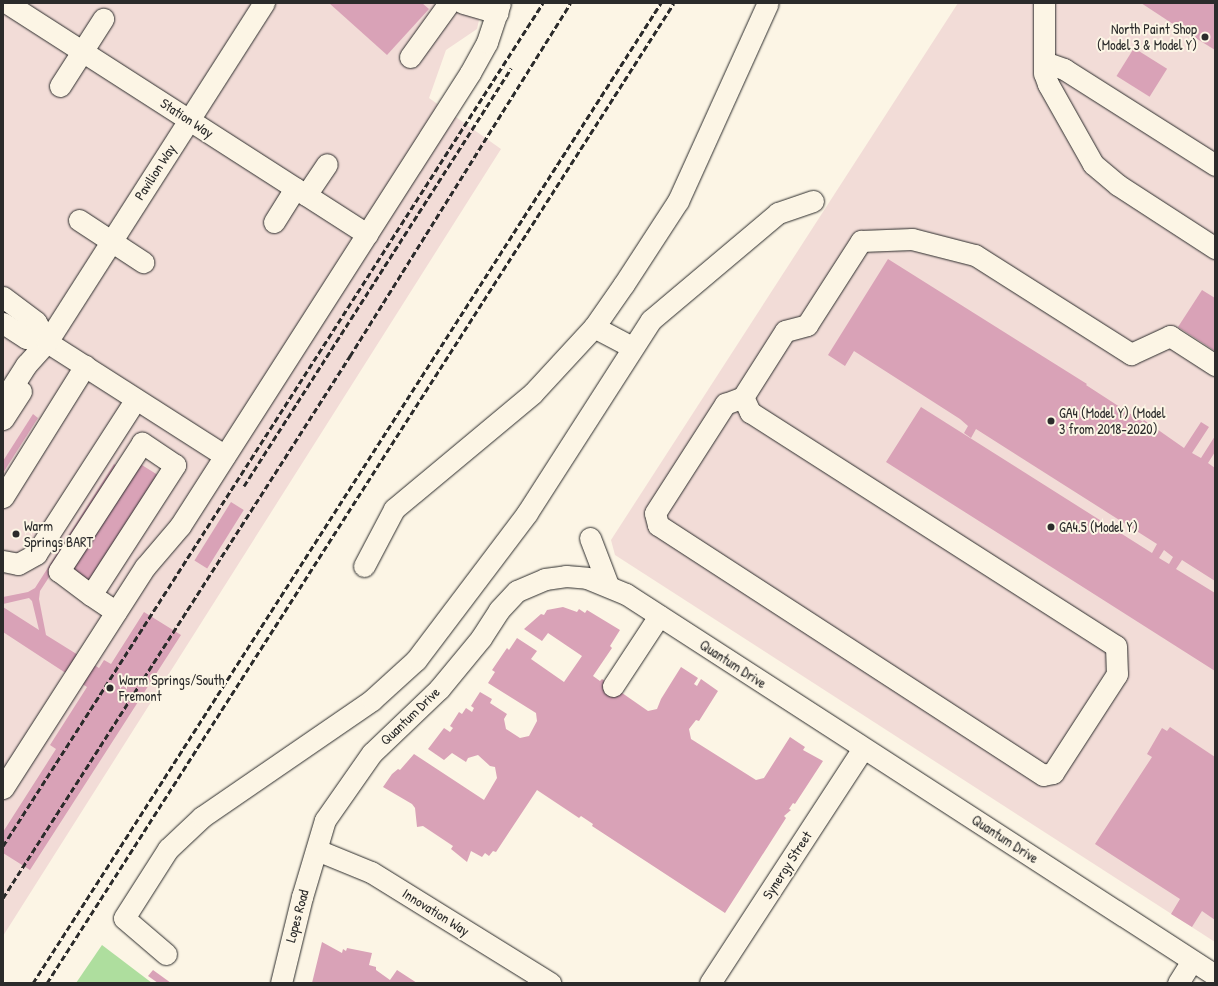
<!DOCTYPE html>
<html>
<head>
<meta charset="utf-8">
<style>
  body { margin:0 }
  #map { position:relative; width:1218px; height:986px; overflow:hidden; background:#fcf5e5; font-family:"Patrick Hand",sans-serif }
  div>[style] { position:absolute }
  .built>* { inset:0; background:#f2dcd7 }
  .green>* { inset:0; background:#aede9e }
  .building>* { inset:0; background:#d9a2b7; transform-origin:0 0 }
  .roads { filter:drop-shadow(0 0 1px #2b2b2b) drop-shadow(0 0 1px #2b2b2b) }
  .minor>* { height:21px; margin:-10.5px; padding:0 10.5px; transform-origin:10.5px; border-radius:10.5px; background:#fcf5e5 }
  .rail>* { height:3px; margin-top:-1.5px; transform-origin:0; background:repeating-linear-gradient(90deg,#2b2b2b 0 6px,transparent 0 9px) }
  .dots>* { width:11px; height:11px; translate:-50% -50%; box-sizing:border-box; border:2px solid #fcf5e5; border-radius:50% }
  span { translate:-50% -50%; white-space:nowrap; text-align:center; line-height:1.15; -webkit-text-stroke:4px #fcf5e5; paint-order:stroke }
  .poi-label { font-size:14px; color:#2b2b2b }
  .right { translate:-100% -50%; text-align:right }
  .left { translate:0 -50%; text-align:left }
  .street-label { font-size:14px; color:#2b2b2b }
  .frame { position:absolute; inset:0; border:4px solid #2b2b2b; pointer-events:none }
</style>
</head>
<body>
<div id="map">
  <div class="built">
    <i style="clip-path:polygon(3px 3px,483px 3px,477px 29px,446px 50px,429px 98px,501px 149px,3px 936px)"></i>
    <i style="clip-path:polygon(958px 3px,1215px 3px,1215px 942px,615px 555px,611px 540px)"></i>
  </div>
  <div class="green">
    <i style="clip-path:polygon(102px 945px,152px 983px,76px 983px)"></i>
  </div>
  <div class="building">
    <i style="clip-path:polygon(329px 3px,422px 3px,429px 9px,387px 55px)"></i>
    <i style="clip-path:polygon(1141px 3px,1215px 3px,1215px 50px,1173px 24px)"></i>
    <i style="left:1134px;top:48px;width:39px;height:33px;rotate:32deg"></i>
    <i style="clip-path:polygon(evenodd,888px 259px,1087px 384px,1086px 385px,1143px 422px,1144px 420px,1184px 448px,1201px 422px,1209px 427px,1192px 453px,1201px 458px,1215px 436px,1215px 452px,1208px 463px,1215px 468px,1215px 581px,1182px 560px,1176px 569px,1215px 593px,1215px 671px,886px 462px,921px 407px,1152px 553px,1157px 544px,976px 429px,971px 438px,964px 433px,968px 426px,960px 419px,854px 351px,845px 366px,828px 355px,888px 259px,1164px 550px,1173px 557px,1169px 564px,1159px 558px,1164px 550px)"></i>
    <i style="clip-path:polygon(1202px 290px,1215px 298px,1215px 351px,1178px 327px)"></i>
    <i style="clip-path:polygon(33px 414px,38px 418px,3px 473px,3px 461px)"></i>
    <i style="left:137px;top:462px;width:26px;height:126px;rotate:32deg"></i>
    <i style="clip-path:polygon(114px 464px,120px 468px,40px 591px,39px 599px,46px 635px,99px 668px,104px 660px,111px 664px,144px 612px,181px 635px,30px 870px,3px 853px,3px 832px,56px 749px,50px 745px,87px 687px,3px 632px,3px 607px,39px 630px,32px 601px,29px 598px,3px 604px,3px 597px,28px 592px,35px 588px)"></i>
    <i style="left:231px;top:502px;width:15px;height:69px;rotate:32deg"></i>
    <i style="clip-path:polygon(563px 607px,577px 612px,579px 609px,585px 613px,587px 610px,620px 630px,610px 646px,612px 648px,593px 676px,600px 681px,602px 679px,648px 711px,657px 709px,661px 699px,681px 667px,698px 678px,694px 684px,697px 686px,701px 679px,718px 691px,699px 721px,696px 720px,689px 729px,691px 739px,756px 780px,764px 778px,790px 737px,805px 747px,803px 750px,823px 761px,795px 804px,793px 803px,789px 809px,791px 810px,784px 816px,786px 818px,725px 913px,592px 826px,593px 824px,581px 816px,579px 818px,537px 790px,496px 852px,493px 851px,489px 856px,485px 853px,482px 857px,471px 851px,467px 862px,451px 849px,453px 846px,423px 826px,417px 827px,415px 808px,412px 804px,383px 787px,392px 774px,398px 769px,400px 770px,414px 754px,484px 800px,497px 778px,495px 767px,490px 766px,478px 755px,468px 758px,466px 762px,452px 753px,444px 760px,428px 749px,444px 728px,450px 732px,453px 728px,450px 726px,459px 712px,462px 714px,466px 708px,472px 712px,474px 708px,471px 706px,480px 692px,492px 699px,490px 703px,507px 714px,504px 719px,506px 729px,520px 738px,529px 736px,537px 721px,536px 713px,488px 683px,495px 672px,492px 670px,507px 648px,509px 650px,517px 638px,537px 651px,531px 659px,564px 682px,582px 656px,548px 633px,542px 641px,524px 629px,541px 614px,544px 615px,547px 610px)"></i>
    <i style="clip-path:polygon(1170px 727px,1215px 757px,1215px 920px,1202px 911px,1192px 927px,1171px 914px,1180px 899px,1095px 844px,1152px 757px,1147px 754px,1162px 728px,1167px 731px)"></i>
    <i style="clip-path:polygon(322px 942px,342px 953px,343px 949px,346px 951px,347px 948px,372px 953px,369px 965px,376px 967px,376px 970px,390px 980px,397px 970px,417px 983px,312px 983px)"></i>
    <i style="clip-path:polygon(153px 970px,171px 983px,158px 983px,148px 976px)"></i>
  </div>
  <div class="roads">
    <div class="minor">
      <i style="left:7px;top:3px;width:428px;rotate:32.7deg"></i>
      <i style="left:463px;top:3px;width:36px;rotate:16deg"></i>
      <i style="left:1044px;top:3px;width:70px;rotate:90deg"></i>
      <i style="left:1044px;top:73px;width:12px;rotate:70deg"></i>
      <i style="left:1048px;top:84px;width:92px;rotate:60.6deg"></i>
      <i style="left:1093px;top:164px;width:33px;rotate:40deg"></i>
      <i style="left:1118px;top:185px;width:116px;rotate:33deg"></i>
      <i style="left:410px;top:57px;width:67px;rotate:-54.2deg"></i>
      <i style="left:1044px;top:62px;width:21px;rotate:19deg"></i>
      <i style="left:1064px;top:69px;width:179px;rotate:32.4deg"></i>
      <i style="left:60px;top:86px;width:80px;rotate:-57.3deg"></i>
      <i style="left:306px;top:195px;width:37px;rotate:-56deg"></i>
      <i style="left:79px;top:220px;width:77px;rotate:33.3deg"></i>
      <i style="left:274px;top:222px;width:40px;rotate:-58deg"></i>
      <i style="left:3px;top:297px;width:41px;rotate:37.1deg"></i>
      <i style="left:36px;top:322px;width:23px;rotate:61deg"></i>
      <i style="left:3px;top:323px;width:27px;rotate:33deg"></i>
      <i style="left:26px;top:338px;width:21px;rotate:11deg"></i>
      <i style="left:47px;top:342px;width:211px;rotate:32.6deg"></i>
      <i style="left:594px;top:327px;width:43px;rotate:27.8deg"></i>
      <i style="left:743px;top:397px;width:17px;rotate:65deg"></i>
      <i style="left:750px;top:412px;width:434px;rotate:32.6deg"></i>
      <i style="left:1116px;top:646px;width:28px;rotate:88deg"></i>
      <i style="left:1117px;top:674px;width:118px;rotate:122.9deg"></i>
      <i style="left:1053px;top:773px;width:10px;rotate:169deg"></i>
      <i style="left:1043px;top:775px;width:459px;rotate:-147deg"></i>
      <i style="left:658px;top:525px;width:12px;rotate:-104deg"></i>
      <i style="left:655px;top:513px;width:130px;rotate:-57.3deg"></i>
      <i style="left:725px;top:404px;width:19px;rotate:-21deg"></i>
      <i style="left:743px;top:397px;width:78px;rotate:-57.5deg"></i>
      <i style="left:785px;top:331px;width:23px;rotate:-15deg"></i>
      <i style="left:807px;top:325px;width:100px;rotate:-57.3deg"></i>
      <i style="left:861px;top:241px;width:51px;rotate:-2.2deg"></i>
      <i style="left:912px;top:239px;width:65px;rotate:14.3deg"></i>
      <i style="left:975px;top:255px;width:185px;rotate:32.4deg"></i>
      <i style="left:1131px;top:354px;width:43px;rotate:-24.8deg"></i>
      <i style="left:1170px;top:336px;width:54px;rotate:32.8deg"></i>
      <i style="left:3px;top:401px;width:43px;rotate:-57.4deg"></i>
      <i style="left:26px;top:365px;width:31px;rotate:-48deg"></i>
      <i style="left:47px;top:342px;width:403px;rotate:-57.4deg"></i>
      <i style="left:3px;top:419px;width:33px;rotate:-57deg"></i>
      <i style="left:3px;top:497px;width:155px;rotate:-58deg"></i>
      <i style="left:590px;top:538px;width:50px;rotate:69deg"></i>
      <i style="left:3px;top:561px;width:15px;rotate:11deg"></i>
      <i style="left:18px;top:564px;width:21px;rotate:-29deg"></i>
      <i style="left:36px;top:554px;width:184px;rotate:-57.2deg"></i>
      <i style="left:364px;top:566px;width:64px;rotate:-62.2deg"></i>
      <i style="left:394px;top:509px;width:181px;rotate:-39.8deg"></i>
      <i style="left:533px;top:393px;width:90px;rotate:-47.3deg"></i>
      <i style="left:594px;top:327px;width:52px;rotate:-55.1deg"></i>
      <i style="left:624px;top:284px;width:99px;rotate:-57deg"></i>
      <i style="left:678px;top:201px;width:217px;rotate:-65.6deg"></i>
      <i style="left:91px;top:595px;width:155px;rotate:-57.1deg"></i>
      <i style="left:175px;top:465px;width:40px;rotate:-146deg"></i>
      <i style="left:142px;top:443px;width:153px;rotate:123deg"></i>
      <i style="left:59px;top:571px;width:40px;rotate:37deg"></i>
      <i style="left:91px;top:595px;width:30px;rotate:34deg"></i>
      <i style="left:613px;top:686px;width:84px;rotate:-56.7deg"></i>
      <i style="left:3px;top:788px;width:263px;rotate:-57.3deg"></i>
      <i style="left:145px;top:567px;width:54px;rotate:-49.5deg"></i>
      <i style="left:180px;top:526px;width:538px;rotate:-57.37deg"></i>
      <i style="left:470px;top:73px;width:35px;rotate:-61deg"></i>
      <i style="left:487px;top:42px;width:41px;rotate:-71.6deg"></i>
      <i style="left:317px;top:850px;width:58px;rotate:22.2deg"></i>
      <i style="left:371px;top:872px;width:211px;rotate:31.8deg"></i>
      <i style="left:166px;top:954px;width:55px;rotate:-139.4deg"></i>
      <i style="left:124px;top:918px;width:82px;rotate:-57.5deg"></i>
      <i style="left:168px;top:849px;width:47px;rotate:-43.3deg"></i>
      <i style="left:202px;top:817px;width:206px;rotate:-34.5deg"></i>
      <i style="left:372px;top:700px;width:59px;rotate:-42.3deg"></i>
      <i style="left:416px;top:660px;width:184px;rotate:-52.9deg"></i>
      <i style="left:527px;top:513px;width:229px;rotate:-57.3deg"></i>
      <i style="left:651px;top:320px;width:166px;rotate:-40.1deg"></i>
      <i style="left:778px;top:213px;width:37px;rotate:-19deg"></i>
      <i style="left:281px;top:983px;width:89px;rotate:-76.3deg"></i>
      <i style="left:302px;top:897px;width:80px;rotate:-73.4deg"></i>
      <i style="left:325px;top:820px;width:82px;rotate:-55deg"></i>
      <i style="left:372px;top:753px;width:93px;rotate:-43.7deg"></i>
      <i style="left:439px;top:689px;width:66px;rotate:-50.5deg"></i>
      <i style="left:481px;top:638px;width:33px;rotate:-57deg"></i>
      <i style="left:499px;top:610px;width:26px;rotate:-47deg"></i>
      <i style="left:517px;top:591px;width:30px;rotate:-23deg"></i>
      <i style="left:545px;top:579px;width:21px;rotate:-8deg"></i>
      <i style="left:566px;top:576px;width:21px;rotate:5deg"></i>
      <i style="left:587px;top:578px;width:42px;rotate:22.3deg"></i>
      <i style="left:626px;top:594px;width:701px;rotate:32.9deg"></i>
      <i style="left:710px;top:983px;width:280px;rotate:-56.9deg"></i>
      <i style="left:1178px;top:983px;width:26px;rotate:-58deg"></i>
    </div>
  </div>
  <div class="rail">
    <i style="left:244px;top:486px;width:496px;rotate:-57.4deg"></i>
    <i style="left:3px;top:846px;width:1001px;rotate:-57.36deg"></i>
    <i style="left:3px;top:898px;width:644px;rotate:-57.37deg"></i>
    <i style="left:350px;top:356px;width:416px;rotate:-58deg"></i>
    <i style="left:33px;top:983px;width:1164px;rotate:-57.35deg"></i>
    <i style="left:47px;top:983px;width:1163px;rotate:-57.39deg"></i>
  </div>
  <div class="dots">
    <i style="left:1205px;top:37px;background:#2b2b2b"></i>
    <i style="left:1051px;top:421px;background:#2b2b2b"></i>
    <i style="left:1051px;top:527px;background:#2b2b2b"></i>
    <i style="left:16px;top:534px;background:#2b2b2b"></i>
    <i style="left:110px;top:688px;background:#2b2b2b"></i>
  </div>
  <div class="poi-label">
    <span class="right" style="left:1197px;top:37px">North Paint Shop<br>(Model 3 &amp; Model Y)</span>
    <span class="left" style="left:1059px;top:421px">GA4 (Model Y) (Model<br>3 from 2018-2020)</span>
    <span class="left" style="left:24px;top:534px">Warm<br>Springs BART</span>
    <span class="left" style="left:1059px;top:527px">GA4.5 (Model Y)</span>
    <span class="left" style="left:119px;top:688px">Warm Springs/South<br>Fremont</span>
  </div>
  <div class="street-label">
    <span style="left:187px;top:118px;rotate:33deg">Station Way</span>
    <span style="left:155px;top:172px;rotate:-57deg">Pavilion Way</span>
    <span style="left:733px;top:664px;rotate:33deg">Quantum Drive</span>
    <span style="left:410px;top:716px;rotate:-44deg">Quantum Drive</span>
    <span style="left:1005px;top:839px;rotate:33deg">Quantum Drive</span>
    <span style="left:787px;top:865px;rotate:-57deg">Synergy Street</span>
    <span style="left:436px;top:912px;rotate:32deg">Innovation Way</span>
    <span style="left:297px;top:916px;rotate:-75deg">Lopes Road</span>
  </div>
  <div class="frame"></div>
</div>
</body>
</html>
